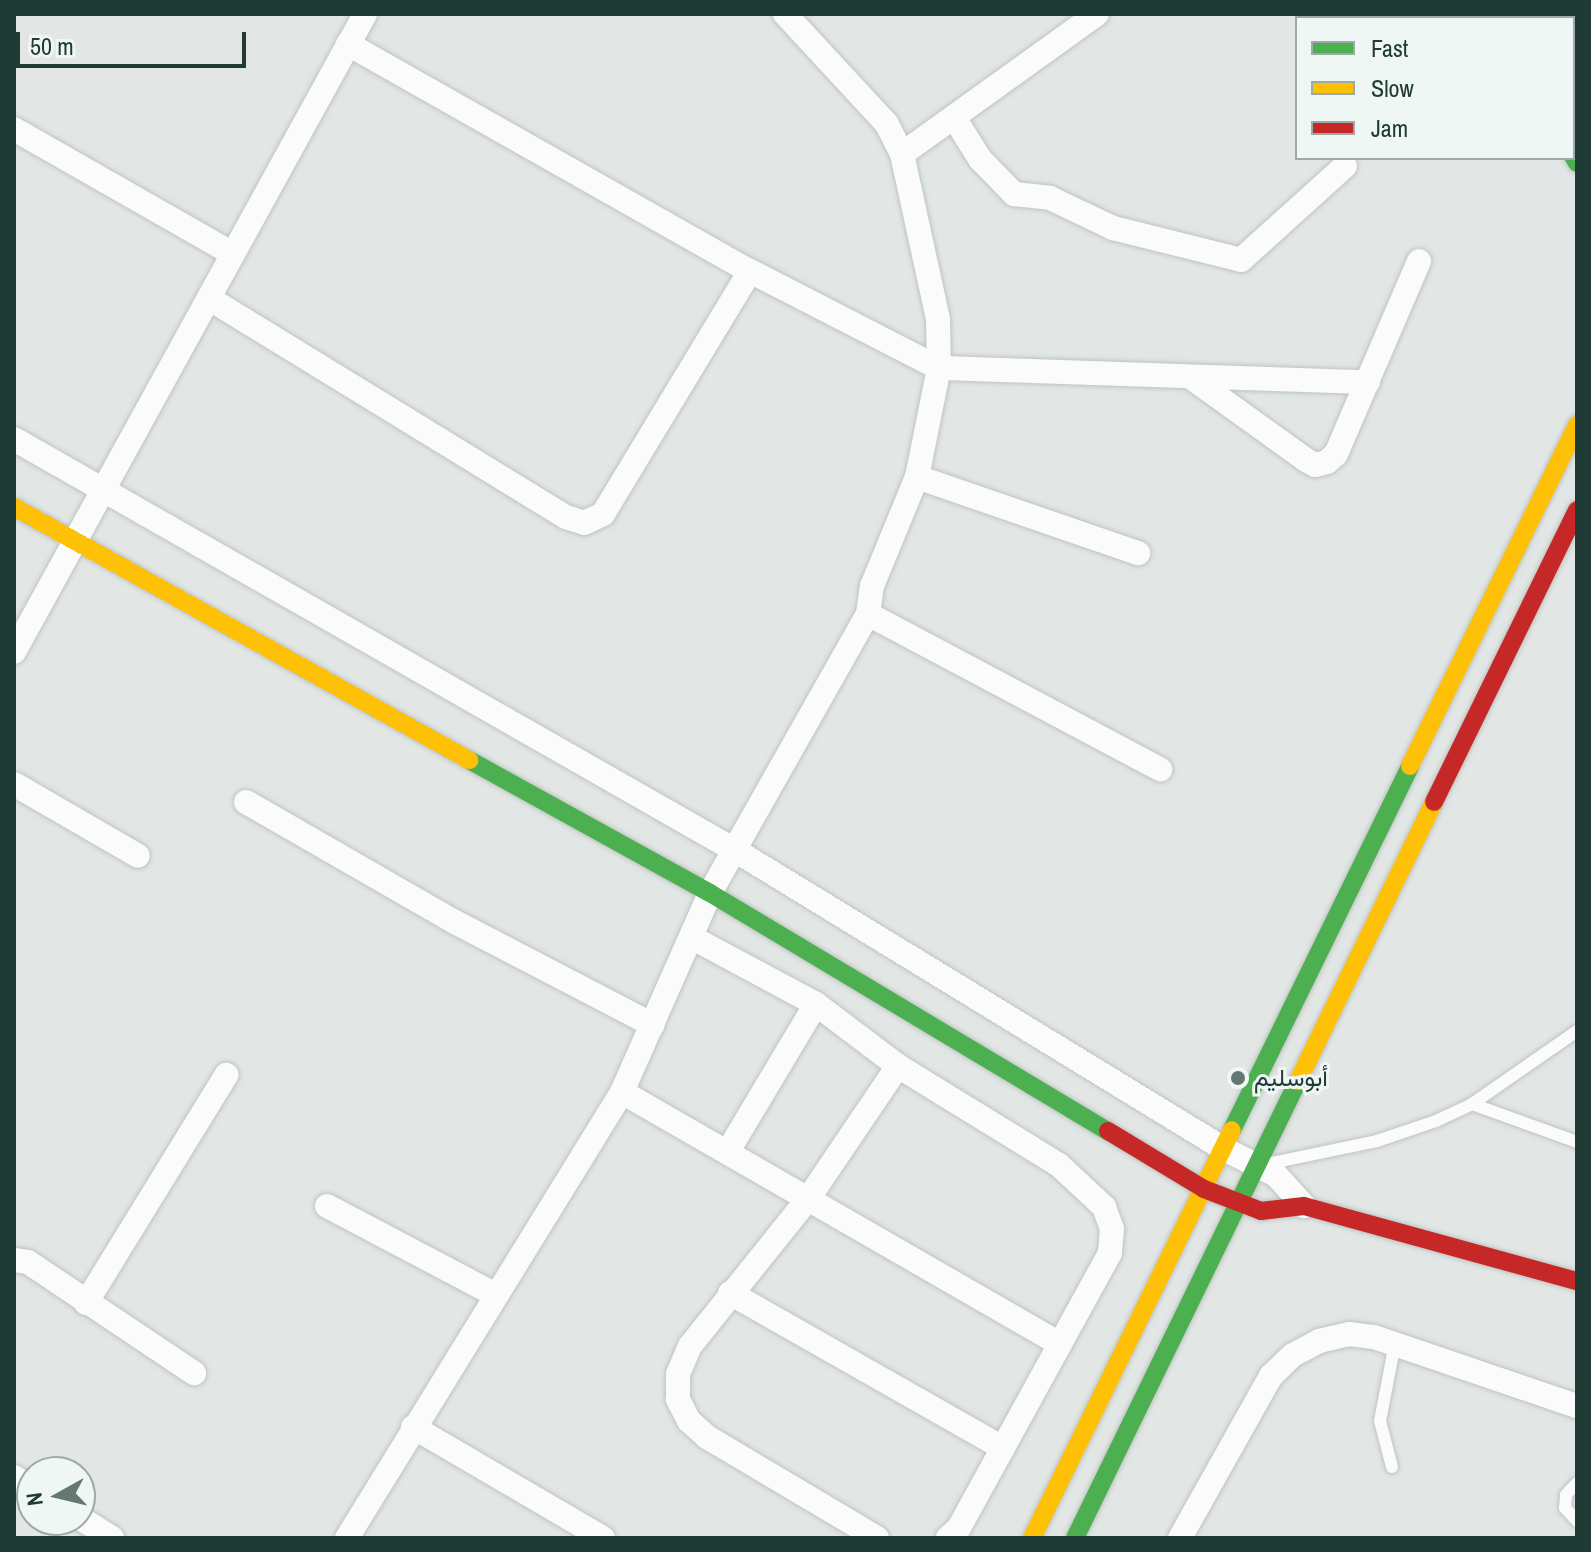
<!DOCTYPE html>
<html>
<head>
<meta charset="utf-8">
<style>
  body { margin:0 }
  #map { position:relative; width:1591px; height:1552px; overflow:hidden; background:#e2e7e5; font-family:"Archivo Narrow",Vazirmatn,sans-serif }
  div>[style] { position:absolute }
  .roads { filter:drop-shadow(0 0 2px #bfc4c2) drop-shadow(0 0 2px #bfc4c2) }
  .lane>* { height:12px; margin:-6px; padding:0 6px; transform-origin:6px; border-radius:6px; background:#fbfbfb }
  .street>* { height:24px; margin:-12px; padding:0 12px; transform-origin:12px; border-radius:12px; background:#fbfbfb }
  .fast>* { height:18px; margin:-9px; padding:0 9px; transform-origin:9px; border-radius:9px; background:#4caf50 }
  .slow>* { height:18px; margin:-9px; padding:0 9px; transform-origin:9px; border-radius:9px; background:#ffc107 }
  .jam>* { height:18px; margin:-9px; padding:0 9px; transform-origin:9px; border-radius:9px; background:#c62828 }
  .dots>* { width:22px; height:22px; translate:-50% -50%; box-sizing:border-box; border:4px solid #eff7f4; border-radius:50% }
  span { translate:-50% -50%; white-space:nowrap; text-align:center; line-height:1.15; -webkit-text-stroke:6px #eff7f4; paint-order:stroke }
  .poi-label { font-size:24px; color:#203a36 }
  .left { translate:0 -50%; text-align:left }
  .frame { position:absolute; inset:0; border:16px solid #203a36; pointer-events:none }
  .legend { position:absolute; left:1295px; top:16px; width:280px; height:144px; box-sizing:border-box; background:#eff7f4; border:2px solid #9caba8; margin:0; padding:10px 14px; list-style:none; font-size:24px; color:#203a36 }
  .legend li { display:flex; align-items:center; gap:16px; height:40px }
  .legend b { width:40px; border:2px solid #9caba8 }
  .north { position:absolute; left:16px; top:1456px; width:80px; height:80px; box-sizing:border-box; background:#eff7f4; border:2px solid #9caba8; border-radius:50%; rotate:262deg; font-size:22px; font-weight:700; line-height:32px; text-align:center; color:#203a36 }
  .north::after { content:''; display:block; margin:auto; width:28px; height:36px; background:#647773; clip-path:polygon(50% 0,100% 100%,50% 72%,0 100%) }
  .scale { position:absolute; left:16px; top:32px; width:230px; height:36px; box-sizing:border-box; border:4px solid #203a36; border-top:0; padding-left:10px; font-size:24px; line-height:28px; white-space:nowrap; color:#203a36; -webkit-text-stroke:6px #eff7f4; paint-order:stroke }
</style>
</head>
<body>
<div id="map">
  <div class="roads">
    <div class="lane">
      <i style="left:1537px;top:14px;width:5px;rotate:53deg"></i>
      <i style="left:1573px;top:62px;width:7px;rotate:56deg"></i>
      <i style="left:1472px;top:1104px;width:112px;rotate:19.9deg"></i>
      <i style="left:1262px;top:1165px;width:117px;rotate:-11.8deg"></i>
      <i style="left:1377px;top:1141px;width:62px;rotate:-18.7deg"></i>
      <i style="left:1436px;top:1121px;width:40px;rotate:-25deg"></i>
      <i style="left:1472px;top:1104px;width:128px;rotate:-34.8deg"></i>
      <i style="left:1392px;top:1467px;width:48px;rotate:-104.6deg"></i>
      <i style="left:1380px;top:1421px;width:79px;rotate:-79.1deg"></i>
      <i style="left:1577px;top:1483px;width:16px;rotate:133deg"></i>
      <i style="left:1566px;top:1495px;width:13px;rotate:94deg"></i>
      <i style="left:1565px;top:1508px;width:18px;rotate:47deg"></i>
    </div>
    <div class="street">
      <i style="left:348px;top:44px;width:462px;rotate:29.5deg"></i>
      <i style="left:750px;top:271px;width:212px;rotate:27.2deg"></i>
      <i style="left:939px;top:368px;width:429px;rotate:1.9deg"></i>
      <i style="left:955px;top:119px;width:47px;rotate:58deg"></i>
      <i style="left:980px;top:159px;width:49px;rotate:45.8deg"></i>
      <i style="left:1014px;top:194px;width:36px;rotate:6deg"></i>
      <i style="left:1050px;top:198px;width:70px;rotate:25.5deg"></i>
      <i style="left:1113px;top:228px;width:132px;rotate:14deg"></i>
      <i style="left:1241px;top:260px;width:140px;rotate:-42.1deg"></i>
      <i style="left:14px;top:129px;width:249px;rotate:29.7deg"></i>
      <i style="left:902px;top:154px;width:240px;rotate:-35.7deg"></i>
      <i style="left:210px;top:299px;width:417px;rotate:31.5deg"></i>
      <i style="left:566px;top:517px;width:19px;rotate:18deg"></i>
      <i style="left:584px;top:523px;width:21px;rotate:-25deg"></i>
      <i style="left:603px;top:514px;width:284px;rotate:-58.8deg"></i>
      <i style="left:1192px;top:378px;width:140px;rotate:35.7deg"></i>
      <i style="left:1306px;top:460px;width:10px;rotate:29deg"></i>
      <i style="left:1315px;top:465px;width:12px;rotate:-14deg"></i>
      <i style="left:1327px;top:462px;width:12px;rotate:-42deg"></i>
      <i style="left:1336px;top:454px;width:210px;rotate:-66.7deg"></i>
      <i style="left:14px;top:439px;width:834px;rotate:29.7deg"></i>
      <i style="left:738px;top:852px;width:570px;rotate:31.43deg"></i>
      <i style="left:1224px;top:1149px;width:58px;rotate:26.6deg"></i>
      <i style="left:1276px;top:1175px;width:42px;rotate:47.9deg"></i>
      <i style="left:917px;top:477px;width:234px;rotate:19deg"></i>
      <i style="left:868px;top:614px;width:331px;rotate:28deg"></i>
      <i style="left:14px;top:652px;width:728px;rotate:-61.18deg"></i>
      <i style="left:14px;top:784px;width:143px;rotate:30.1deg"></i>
      <i style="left:246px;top:802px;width:239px;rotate:29.9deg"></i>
      <i style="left:453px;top:921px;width:225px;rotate:27.5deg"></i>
      <i style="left:691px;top:937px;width:142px;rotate:28.2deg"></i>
      <i style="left:816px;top:1004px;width:103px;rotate:37.1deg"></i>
      <i style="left:898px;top:1066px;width:189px;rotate:31.6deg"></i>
      <i style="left:1059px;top:1165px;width:62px;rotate:43deg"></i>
      <i style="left:1104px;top:1207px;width:23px;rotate:70deg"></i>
      <i style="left:1112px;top:1229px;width:24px;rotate:95deg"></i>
      <i style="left:1110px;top:1253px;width:314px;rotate:118.8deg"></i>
      <i style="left:959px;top:1528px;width:15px;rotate:138deg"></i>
      <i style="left:622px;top:1092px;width:505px;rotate:29.91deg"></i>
      <i style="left:728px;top:1151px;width:171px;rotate:-59.1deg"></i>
      <i style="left:327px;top:1206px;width:191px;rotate:27.8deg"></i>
      <i style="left:14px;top:1260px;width:14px;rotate:8deg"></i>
      <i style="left:28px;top:1262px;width:200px;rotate:33.8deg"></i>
      <i style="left:730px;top:1293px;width:314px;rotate:29.6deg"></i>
      <i style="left:86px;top:1303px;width:268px;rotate:-58.4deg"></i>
      <i style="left:413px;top:1427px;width:220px;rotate:30.3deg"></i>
      <i style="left:14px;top:1477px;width:22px;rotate:34deg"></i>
      <i style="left:80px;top:1518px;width:38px;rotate:32deg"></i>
      <i style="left:347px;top:1538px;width:524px;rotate:-58.34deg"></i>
      <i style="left:622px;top:1092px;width:218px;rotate:-66.1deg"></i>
      <i style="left:710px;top:893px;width:321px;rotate:-60.5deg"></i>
      <i style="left:868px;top:614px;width:28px;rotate:-82deg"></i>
      <i style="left:872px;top:586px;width:118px;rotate:-67.6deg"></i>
      <i style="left:917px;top:477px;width:111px;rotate:-78.6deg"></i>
      <i style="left:939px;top:368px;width:49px;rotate:-91.2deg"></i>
      <i style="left:938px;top:319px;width:169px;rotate:-102.3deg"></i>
      <i style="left:902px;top:154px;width:35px;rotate:-117deg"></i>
      <i style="left:886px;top:123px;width:149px;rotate:-132.8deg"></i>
      <i style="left:877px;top:1538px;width:198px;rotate:-149.3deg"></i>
      <i style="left:707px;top:1437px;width:24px;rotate:-138deg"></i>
      <i style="left:689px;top:1421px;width:25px;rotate:-117deg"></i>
      <i style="left:678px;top:1399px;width:25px;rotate:-90deg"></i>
      <i style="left:678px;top:1374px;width:30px;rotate:-67deg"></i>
      <i style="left:690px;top:1346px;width:192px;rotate:-51.3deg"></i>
      <i style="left:810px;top:1196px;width:157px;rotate:-55.9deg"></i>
      <i style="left:1180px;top:1538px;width:186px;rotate:-60.7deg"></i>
      <i style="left:1271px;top:1376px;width:30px;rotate:-44deg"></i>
      <i style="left:1293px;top:1355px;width:30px;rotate:-28deg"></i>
      <i style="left:1319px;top:1341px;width:31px;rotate:-13deg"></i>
      <i style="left:1349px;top:1334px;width:25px;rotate:7deg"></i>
      <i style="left:1374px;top:1337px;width:214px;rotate:18.8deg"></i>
    </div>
    <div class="fast">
      <i style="left:1573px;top:156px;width:8px;rotate:60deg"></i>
      <i style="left:469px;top:760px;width:275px;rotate:28.9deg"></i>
      <i style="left:710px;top:893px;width:464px;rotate:30.9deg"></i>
      <i style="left:1232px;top:1130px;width:405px;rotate:-63.9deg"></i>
      <i style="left:1075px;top:1538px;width:509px;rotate:-63.99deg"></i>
    </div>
    <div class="slow">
      <i style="left:1468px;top:14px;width:5px;rotate:53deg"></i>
      <i style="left:14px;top:507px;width:521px;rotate:29.08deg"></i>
      <i style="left:1410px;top:766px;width:380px;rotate:-63.9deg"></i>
      <i style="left:1298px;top:1081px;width:310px;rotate:-64deg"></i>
      <i style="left:1032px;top:1538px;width:454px;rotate:-63.9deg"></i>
    </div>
    <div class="jam">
      <i style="left:1434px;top:802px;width:325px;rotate:-63.9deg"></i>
      <i style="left:1108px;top:1131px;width:112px;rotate:31.1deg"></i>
      <i style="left:1204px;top:1189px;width:61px;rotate:21.1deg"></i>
      <i style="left:1261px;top:1211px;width:43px;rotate:-6.6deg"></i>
      <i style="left:1304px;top:1206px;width:283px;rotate:15.4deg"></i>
    </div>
  </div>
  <div class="dots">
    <i style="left:1238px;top:1078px;background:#647773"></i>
  </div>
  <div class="poi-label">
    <span class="left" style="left:1254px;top:1078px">أبوسليم</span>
  </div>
  <div class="frame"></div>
  <ul class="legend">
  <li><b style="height:10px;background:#4caf50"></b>Fast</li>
  <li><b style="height:10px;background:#ffc107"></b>Slow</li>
  <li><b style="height:10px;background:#c62828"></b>Jam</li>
  </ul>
  <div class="north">N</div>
  <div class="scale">50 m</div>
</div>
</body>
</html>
